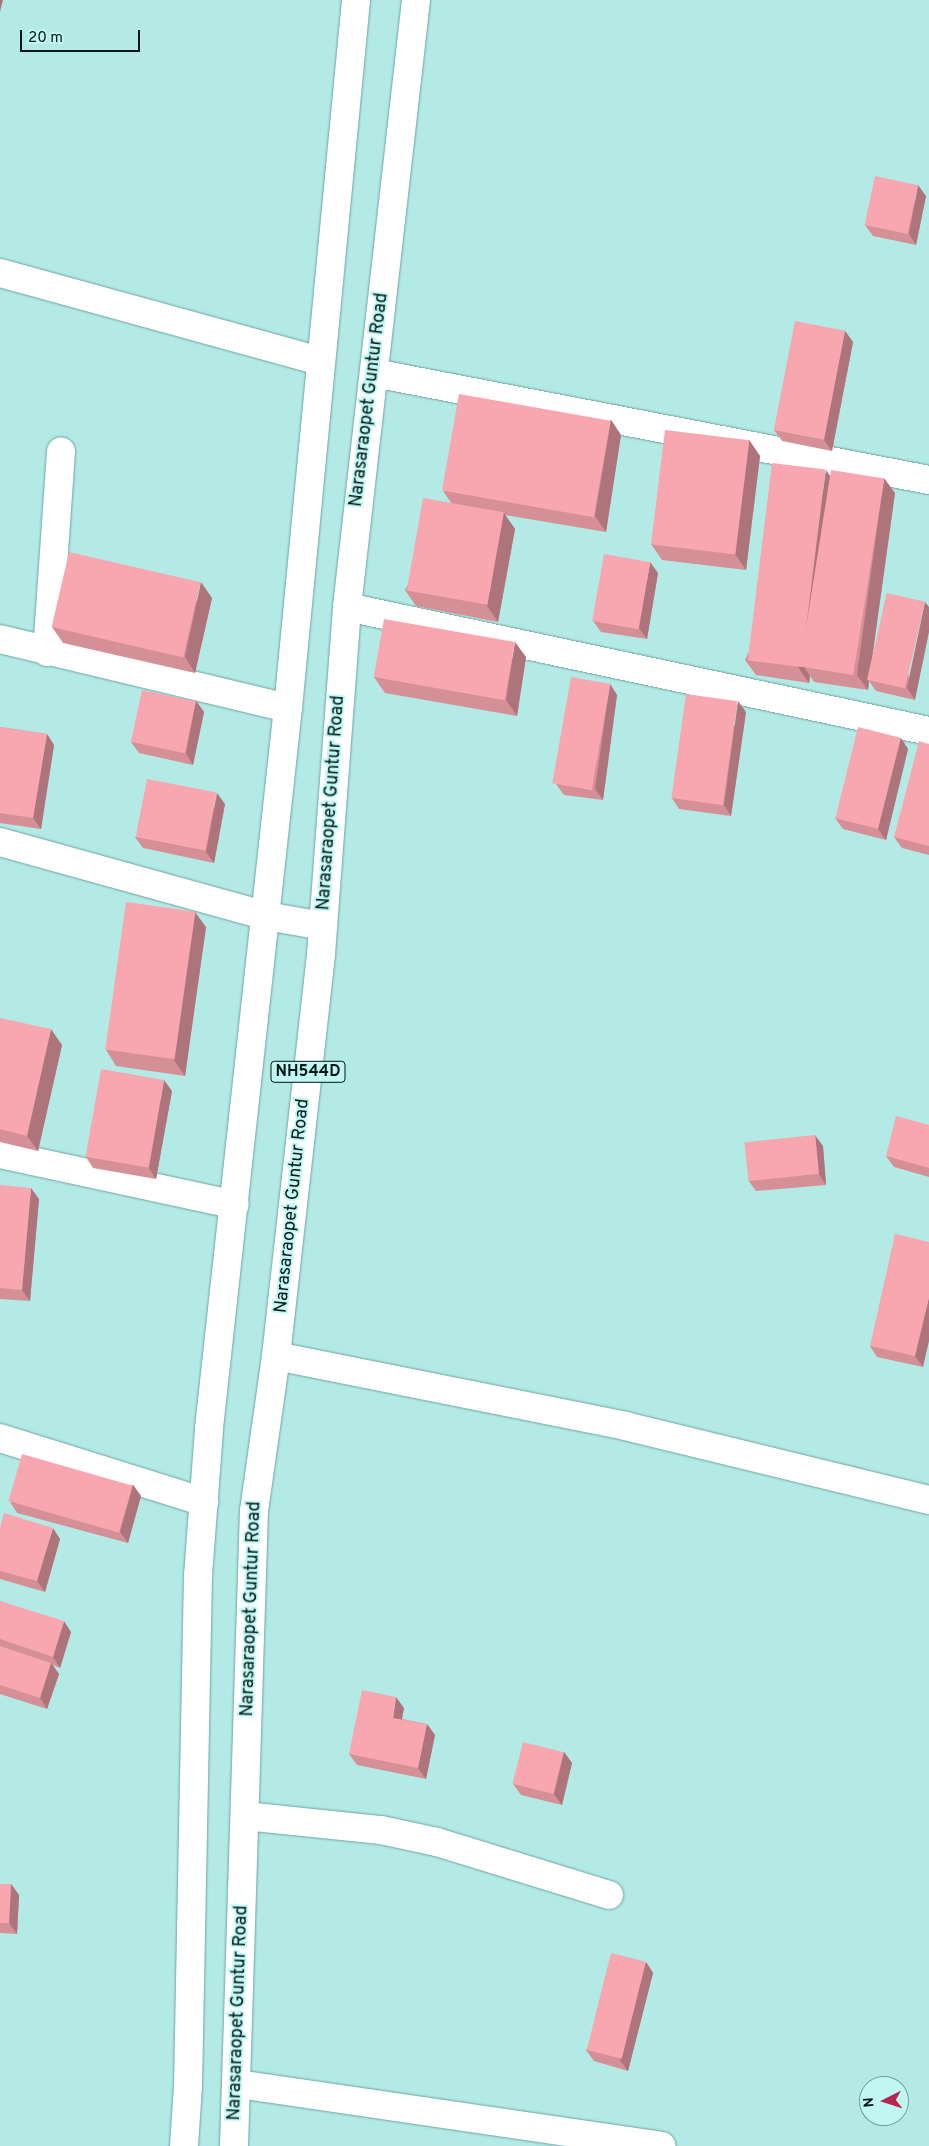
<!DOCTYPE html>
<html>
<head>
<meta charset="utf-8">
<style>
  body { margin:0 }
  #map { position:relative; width:929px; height:2146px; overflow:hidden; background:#b3eae6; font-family:Overpass,sans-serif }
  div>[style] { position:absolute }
  .roads { filter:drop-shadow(0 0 1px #6fa4a1) drop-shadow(0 0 1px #6fa4a1) }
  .street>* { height:28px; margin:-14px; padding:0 14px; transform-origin:14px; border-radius:14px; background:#fff }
  .highway>* { height:28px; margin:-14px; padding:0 14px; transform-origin:14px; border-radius:14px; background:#fff }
  .wall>* { inset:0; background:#d58f97 }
  .shaded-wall>* { inset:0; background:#ae747b }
  .building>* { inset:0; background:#f8a6b0; transform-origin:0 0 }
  span { translate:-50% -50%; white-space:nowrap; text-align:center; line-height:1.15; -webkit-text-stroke:4px #c0f7f3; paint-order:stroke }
  .shield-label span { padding:1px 4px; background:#c0f7f3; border:1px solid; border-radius:4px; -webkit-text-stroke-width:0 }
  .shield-label { font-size:16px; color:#021615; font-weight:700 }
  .street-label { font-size:18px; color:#021615 }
  .north { position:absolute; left:859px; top:2076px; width:50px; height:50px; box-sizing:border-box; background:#c0f7f3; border:1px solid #749d9a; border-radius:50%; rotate:265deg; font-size:14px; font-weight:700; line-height:20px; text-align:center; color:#021615 }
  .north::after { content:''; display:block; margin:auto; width:18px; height:22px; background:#b7264e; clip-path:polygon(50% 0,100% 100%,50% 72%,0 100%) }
  .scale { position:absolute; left:20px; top:30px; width:120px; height:22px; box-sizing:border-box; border:2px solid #021615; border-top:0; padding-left:6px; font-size:15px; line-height:18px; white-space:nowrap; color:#021615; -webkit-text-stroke:4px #c0f7f3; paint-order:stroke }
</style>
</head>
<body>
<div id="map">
  <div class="roads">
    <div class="street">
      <i style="left:0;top:273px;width:331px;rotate:15.4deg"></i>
      <i style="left:374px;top:373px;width:565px;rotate:10.91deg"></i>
      <i style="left:347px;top:607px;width:595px;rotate:12.03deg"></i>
      <i style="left:0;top:639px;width:296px;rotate:13.5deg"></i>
      <i style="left:47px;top:652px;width:201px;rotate:-86deg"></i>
      <i style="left:0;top:842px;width:276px;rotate:15.5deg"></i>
      <i style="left:266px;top:916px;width:58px;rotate:10deg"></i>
      <i style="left:0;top:1154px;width:240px;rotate:12.2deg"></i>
      <i style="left:276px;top:1356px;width:356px;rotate:11.3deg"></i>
      <i style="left:625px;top:1426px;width:313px;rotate:13.7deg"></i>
      <i style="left:0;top:1438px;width:214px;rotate:17.4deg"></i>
      <i style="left:245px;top:1816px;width:137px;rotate:5.9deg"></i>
      <i style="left:381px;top:1830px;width:57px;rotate:12.1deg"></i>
      <i style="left:437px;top:1842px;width:180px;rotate:17.1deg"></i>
      <i style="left:238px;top:2084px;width:428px;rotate:8.3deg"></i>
    </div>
    <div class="highway">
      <i style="left:184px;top:2146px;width:60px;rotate:-86.2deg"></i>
      <i style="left:188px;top:2086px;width:510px;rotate:-88.88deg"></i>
      <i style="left:198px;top:1576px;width:148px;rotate:-85.7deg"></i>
      <i style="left:209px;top:1428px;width:724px;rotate:-83.74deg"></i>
      <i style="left:288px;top:708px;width:711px;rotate:-84.51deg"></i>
      <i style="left:234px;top:2146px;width:635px;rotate:-88.2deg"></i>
      <i style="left:254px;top:1511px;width:157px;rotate:-81.9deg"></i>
      <i style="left:276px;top:1356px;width:405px;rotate:-83.6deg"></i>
      <i style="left:321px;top:954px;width:348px;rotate:-85.7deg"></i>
      <i style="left:347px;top:607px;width:611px;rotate:-83.51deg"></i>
    </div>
  </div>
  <div class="wall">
    <i style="clip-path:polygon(926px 196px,916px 245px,873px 236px,865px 225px)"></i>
    <i style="clip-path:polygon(845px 331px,853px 342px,832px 451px,782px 441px,774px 430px)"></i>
    <i style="clip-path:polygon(611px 420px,621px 435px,606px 532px,505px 515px,515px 529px,498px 622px,416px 606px,405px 590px,452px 504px,443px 491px)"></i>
    <i style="clip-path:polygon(749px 440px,760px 456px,746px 570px,662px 560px,651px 544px)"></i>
    <i style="clip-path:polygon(830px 477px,895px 493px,871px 666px,887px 593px,915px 700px,876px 691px,869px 681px,868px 690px,814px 682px,810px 676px,809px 683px,756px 675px,745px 660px)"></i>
    <i style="clip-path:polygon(658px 573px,647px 639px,601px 632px,593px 621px)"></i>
    <i style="clip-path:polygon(212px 598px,195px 673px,63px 643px,52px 627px)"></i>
    <i style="clip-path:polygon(526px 657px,517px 716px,385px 693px,374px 677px)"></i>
    <i style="clip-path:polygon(610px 684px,617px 695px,603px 800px,564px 795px,556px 784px)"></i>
    <i style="clip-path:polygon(196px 701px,204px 712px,193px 765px,139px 753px,131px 742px)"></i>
    <i style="clip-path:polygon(746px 712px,731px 816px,679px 809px,672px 798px)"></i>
    <i style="clip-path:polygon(0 727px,47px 734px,54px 745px,41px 829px,0 823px)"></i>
    <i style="clip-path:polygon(901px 738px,908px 749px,886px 840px,843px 829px,835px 818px)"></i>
    <i style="clip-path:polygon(929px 744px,929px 855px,902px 848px,894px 837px)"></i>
    <i style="clip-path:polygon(225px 804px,214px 863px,143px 848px,135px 837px)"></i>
    <i style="clip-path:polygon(206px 927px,185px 1076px,116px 1066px,106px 1050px)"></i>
    <i style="clip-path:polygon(0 1018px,62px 1045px,38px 1151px,0 1142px)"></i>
    <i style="clip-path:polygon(172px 1091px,156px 1179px,93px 1168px,86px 1157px)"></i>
    <i style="clip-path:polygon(929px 1125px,929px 1177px,894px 1167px,886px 1156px)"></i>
    <i style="clip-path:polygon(823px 1146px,826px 1185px,756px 1191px,748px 1180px)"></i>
    <i style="clip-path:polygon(0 1185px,39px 1199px,30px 1301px,0 1299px)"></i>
    <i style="clip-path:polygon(929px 1242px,923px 1367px,877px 1357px,870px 1346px)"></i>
    <i style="clip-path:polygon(133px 1485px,141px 1496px,128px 1543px,17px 1513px,10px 1502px)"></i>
    <i style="clip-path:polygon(0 1528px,60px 1539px,45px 1592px,0 1579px)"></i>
    <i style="clip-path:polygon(0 1601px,71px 1632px,60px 1668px,53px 1665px,59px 1674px,47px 1709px,0 1694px)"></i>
    <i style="clip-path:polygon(404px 1708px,402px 1719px,427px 1724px,435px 1735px,426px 1779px,357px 1765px,349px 1754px)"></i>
    <i style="clip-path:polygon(564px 1752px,572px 1763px,562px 1805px,521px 1795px,513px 1784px)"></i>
    <i style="clip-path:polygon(0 1884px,11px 1884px,19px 1895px,17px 1934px,0 1933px)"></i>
    <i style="clip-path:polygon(646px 1962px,653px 1973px,628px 2071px,594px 2061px,586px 2050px)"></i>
  </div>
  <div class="shaded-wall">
    <i style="clip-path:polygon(0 0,3px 0,0 12px)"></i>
    <i style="clip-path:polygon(918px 185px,926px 196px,916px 245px,909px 234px)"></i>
    <i style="clip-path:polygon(845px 331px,853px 342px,832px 451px,824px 440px)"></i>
    <i style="clip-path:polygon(611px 420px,621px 435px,606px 532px,595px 516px)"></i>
    <i style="clip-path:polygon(749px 440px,760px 456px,746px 570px,735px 554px)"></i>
    <i style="clip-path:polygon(826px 470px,837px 486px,804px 667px,810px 676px,809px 683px,798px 667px)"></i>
    <i style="clip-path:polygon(884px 478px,895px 493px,869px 680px,868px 680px,869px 681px,868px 690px,857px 675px)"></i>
    <i style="clip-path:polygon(504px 513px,515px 529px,498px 622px,487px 606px)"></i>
    <i style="clip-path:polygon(650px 562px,658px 573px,647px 639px,639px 628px)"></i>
    <i style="clip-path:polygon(201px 582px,212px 598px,195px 673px,185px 657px)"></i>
    <i style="clip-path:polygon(925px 602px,929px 607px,929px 632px,915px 700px,907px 688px)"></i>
    <i style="clip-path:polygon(515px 642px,526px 657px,517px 716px,506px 700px)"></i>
    <i style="clip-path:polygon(610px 684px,617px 695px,603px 800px,595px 789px)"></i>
    <i style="clip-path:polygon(196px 701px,204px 712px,193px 765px,186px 753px)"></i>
    <i style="clip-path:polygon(738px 701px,746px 712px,731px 816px,724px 805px)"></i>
    <i style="clip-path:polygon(47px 734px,54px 745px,41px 829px,33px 818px)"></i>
    <i style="clip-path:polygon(901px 738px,908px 749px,886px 840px,878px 829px)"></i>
    <i style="clip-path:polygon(217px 793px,225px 804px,214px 863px,206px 852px)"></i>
    <i style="clip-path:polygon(195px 912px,206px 927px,185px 1076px,174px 1060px)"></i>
    <i style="clip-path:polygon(51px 1029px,62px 1045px,38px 1151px,27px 1136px)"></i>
    <i style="clip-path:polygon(164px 1080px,172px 1091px,156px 1179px,149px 1168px)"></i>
    <i style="clip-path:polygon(815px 1135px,823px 1146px,826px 1185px,819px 1174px)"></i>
    <i style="clip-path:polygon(31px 1188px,39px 1199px,30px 1301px,22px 1290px)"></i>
    <i style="clip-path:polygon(929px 1297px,929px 1341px,923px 1367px,915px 1356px)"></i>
    <i style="clip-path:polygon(133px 1485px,141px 1496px,128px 1543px,120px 1532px)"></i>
    <i style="clip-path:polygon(53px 1528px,60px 1539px,45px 1592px,37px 1581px)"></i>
    <i style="clip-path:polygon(64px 1621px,71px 1632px,60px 1668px,53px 1657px)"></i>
    <i style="clip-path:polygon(51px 1663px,59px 1674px,47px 1709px,40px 1698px)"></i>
    <i style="clip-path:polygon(396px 1697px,404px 1708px,400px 1729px,393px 1718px)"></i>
    <i style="clip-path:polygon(427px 1724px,435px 1735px,426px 1779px,418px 1768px)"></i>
    <i style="clip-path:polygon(564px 1752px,572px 1763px,562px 1805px,554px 1794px)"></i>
    <i style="clip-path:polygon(11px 1884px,19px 1895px,17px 1934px,9px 1923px)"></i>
    <i style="clip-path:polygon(646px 1962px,653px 1973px,628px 2071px,620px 2060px)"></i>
  </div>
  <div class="building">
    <i style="left:875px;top:176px;width:44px;height:50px;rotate:12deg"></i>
    <i style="left:795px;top:321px;width:51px;height:111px;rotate:11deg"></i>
    <i style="left:459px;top:394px;width:154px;height:98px;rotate:10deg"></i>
    <i style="left:665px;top:430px;width:85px;height:115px;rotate:7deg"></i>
    <i style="left:772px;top:463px;width:54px;height:199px;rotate:7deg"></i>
    <i style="left:831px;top:470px;width:54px;height:199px;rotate:9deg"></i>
    <i style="left:423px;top:498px;width:82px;height:94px;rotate:10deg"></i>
    <i style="left:69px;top:552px;width:135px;height:77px;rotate:13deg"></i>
    <i style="left:604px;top:554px;width:47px;height:68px;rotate:10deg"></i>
    <i style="left:887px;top:593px;width:39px;height:89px;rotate:13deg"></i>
    <i style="left:384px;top:619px;width:133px;height:59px;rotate:10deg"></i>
    <i style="left:571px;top:677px;width:40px;height:108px;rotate:10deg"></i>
    <i style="left:142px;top:690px;width:55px;height:53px;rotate:12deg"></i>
    <i style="left:686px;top:694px;width:52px;height:105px;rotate:8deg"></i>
    <i style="clip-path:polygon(0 727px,47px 734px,33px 818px,0 813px)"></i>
    <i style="left:858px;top:727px;width:44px;height:94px;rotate:14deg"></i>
    <i style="clip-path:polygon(919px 741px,929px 744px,929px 846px,894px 837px)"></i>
    <i style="left:147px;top:779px;width:71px;height:59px;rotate:11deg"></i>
    <i style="left:126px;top:902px;width:70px;height:149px;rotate:8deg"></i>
    <i style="clip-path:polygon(0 1018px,51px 1029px,27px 1136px,0 1129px)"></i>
    <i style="left:101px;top:1069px;width:64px;height:89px;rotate:10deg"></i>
    <i style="clip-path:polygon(896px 1116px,929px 1125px,929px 1168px,886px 1156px)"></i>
    <i style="left:815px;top:1135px;width:39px;height:71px;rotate:84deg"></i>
    <i style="clip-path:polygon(0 1185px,31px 1188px,22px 1290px,0 1288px)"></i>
    <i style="clip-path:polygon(895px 1234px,929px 1242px,929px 1297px,915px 1356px,870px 1346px)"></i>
    <i style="left:22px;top:1454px;width:115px;height:49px;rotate:16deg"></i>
    <i style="clip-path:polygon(4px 1513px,53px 1528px,37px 1581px,0 1571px,0 1528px)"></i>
    <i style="clip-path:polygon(0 1601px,64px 1621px,53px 1657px,0 1639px)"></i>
    <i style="clip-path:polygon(0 1646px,51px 1663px,40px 1698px,0 1685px)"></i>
    <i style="clip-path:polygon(362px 1690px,396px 1697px,393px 1718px,427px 1724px,418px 1768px,349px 1754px)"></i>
    <i style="left:523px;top:1742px;width:42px;height:43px;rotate:14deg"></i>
    <i style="clip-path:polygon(0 1884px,11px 1884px,9px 1923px,0 1923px)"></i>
    <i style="left:611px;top:1953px;width:36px;height:100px;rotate:14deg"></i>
  </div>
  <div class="shield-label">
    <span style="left:308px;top:1072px">NH544D</span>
  </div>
  <div class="street-label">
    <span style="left:370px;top:400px;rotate:-83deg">Narasaraopet Guntur Road</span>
    <span style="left:332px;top:803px;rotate:-86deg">Narasaraopet Guntur Road</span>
    <span style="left:293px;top:1206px;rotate:-84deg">Narasaraopet Guntur Road</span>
    <span style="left:252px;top:1609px;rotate:-88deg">Narasaraopet Guntur Road</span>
    <span style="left:239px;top:2013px;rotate:-88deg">Narasaraopet Guntur Road</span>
  </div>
  <div class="north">N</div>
  <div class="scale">20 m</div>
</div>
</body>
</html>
